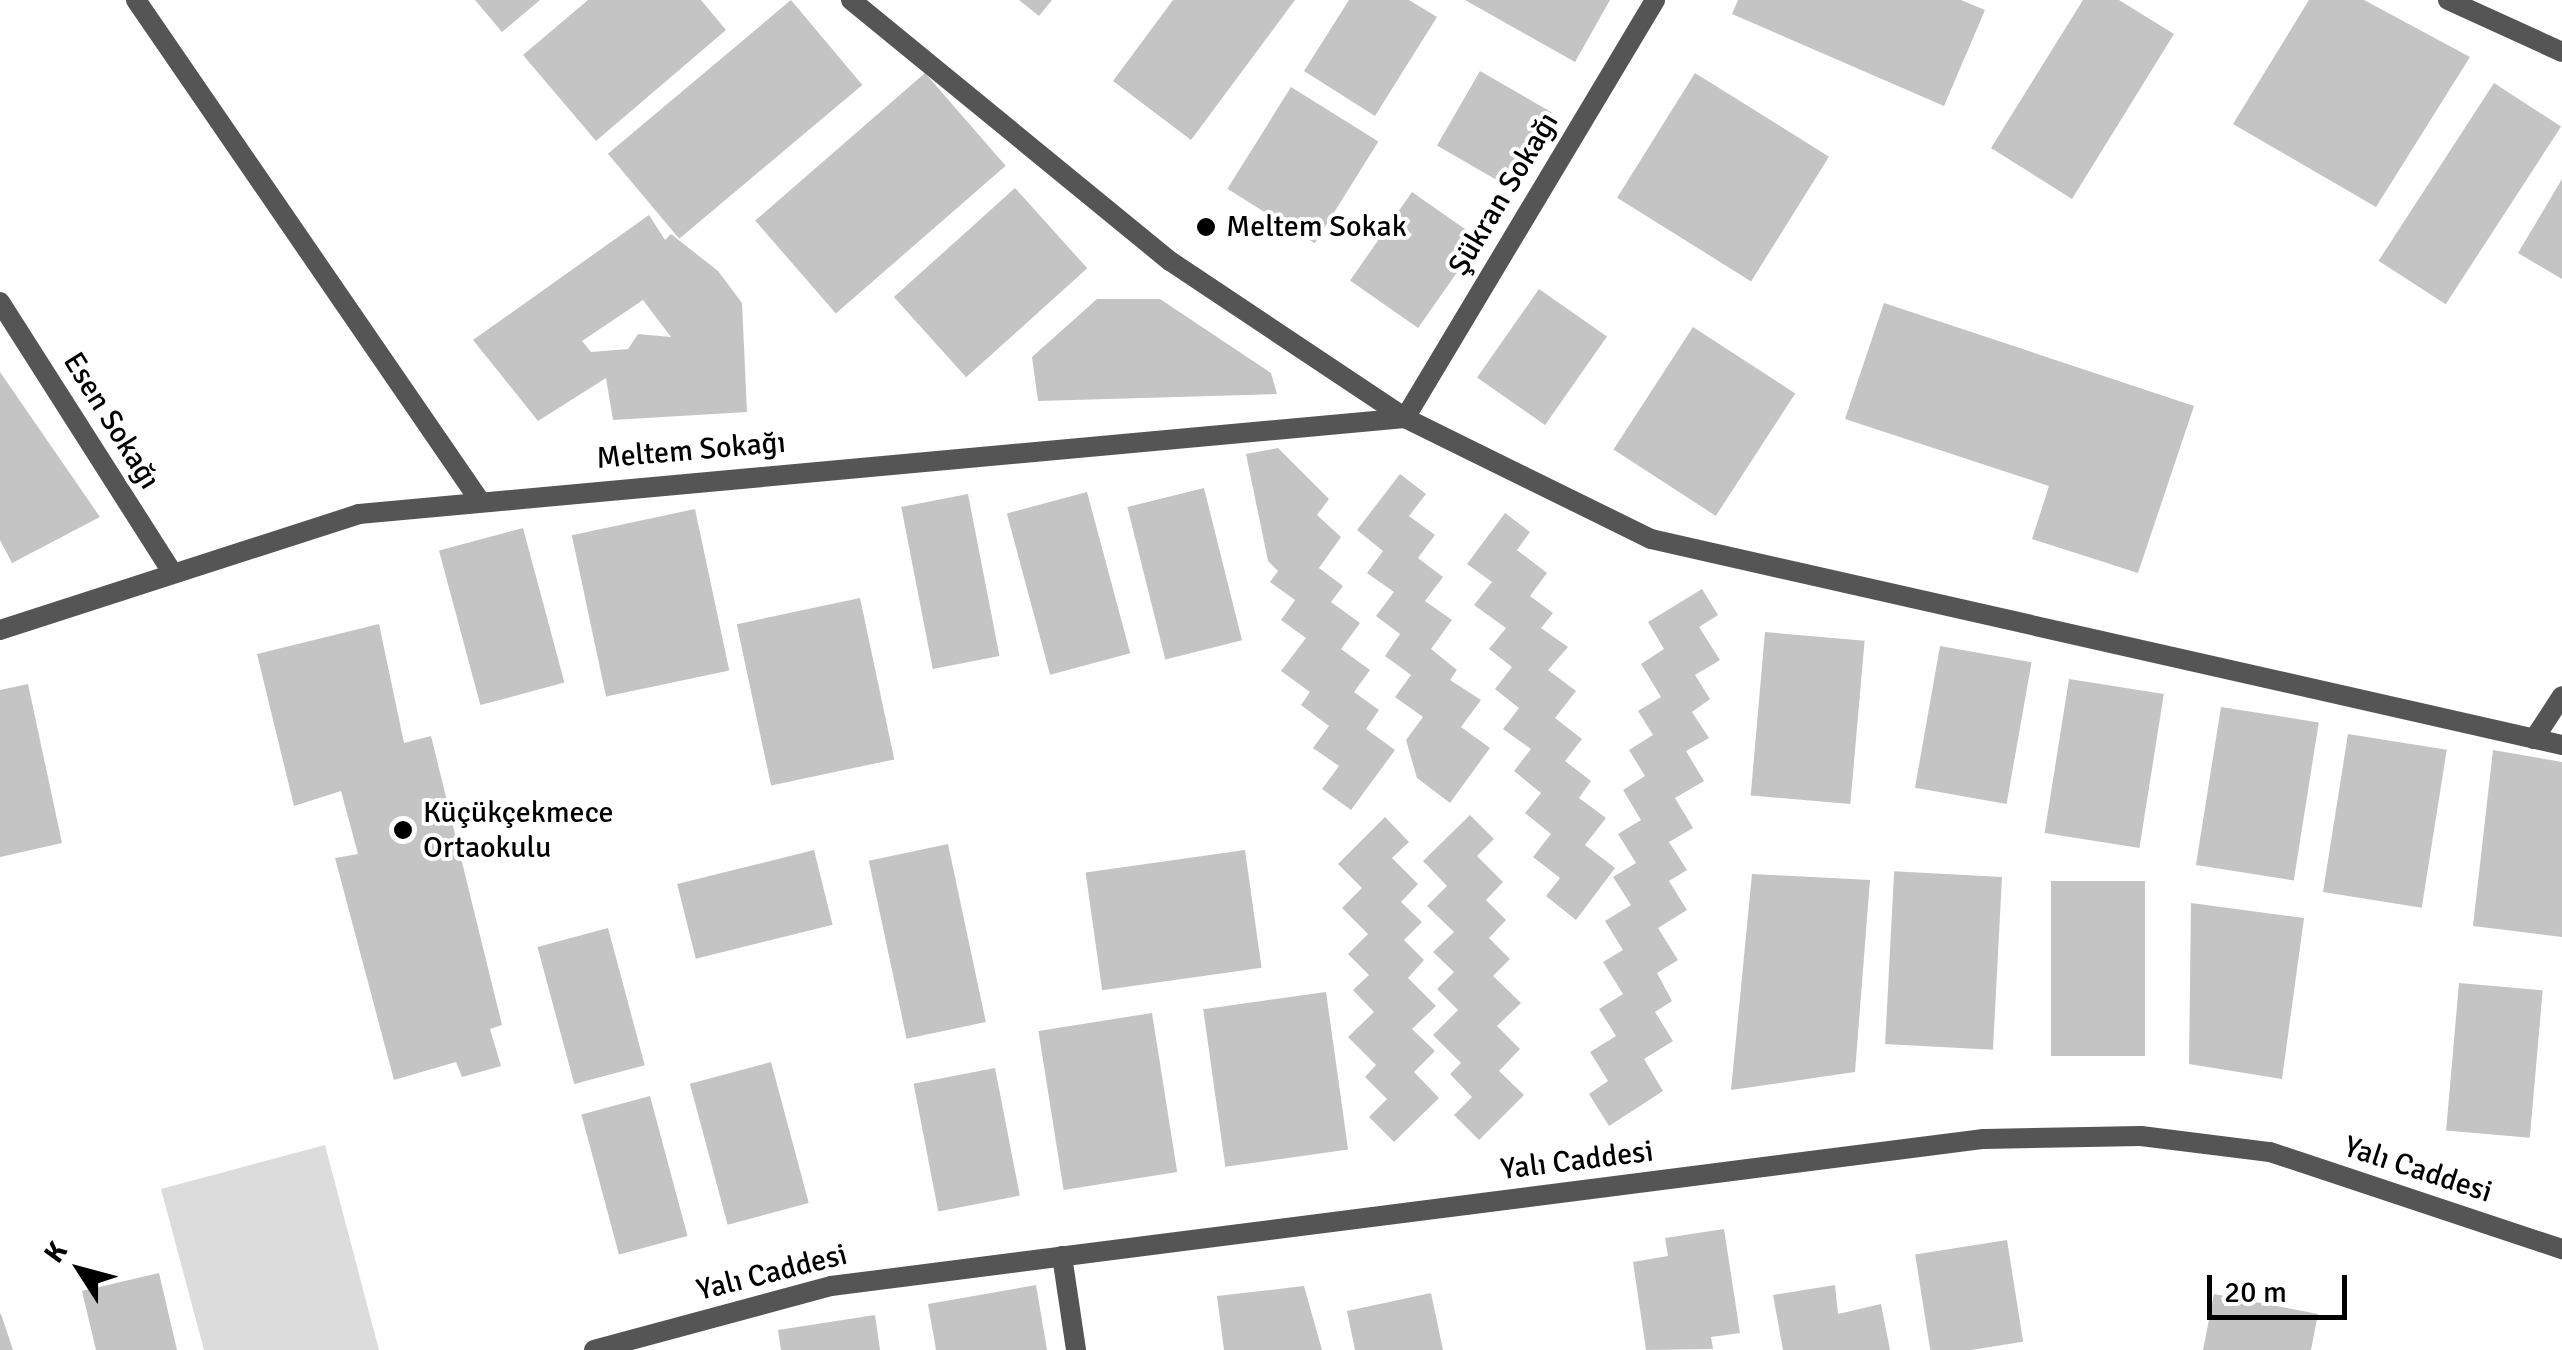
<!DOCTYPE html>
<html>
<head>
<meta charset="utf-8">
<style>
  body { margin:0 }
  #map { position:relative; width:2562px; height:1350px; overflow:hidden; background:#fff; font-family:Signika,sans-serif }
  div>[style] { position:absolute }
  .green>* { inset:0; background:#dcdcdc }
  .building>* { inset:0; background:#c4c4c4; transform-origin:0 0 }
  .service>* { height:20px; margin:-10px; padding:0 10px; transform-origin:10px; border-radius:10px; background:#555 }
  .minor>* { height:20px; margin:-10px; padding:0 10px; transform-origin:10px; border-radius:10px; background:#555 }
  .tertiary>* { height:20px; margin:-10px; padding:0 10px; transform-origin:10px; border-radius:10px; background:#555 }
  .dots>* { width:28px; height:28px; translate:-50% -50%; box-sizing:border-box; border:5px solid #fff; border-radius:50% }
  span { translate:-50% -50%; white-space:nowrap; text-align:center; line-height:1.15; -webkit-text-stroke:8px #fff; paint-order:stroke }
  .street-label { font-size:30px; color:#000 }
  .poi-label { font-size:30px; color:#000 }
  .left { translate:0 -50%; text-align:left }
  .north { position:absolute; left:30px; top:1220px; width:100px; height:100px; -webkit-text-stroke:8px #fff; paint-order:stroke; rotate:306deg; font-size:28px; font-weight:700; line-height:40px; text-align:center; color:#000 }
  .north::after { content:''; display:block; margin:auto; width:35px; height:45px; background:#000; clip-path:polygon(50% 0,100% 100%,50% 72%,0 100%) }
  .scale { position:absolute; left:2207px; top:1275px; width:140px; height:45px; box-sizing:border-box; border:5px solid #000; border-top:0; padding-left:12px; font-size:30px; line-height:35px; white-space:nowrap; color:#000; -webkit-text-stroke:8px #fff; paint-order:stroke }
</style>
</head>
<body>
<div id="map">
  <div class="green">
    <i style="clip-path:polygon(325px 1145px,379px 1350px,204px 1350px,161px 1189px)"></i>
  </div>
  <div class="building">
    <i style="clip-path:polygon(475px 0,540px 0,502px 32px)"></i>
    <i style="clip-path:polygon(588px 0,701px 0,726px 30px,596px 141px,523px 55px)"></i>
    <i style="left:791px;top:0;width:111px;height:239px;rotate:50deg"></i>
    <i style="clip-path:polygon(1019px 0,1052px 0,1039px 16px)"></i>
    <i style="clip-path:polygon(1173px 0,1295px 0,1191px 140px,1113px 81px)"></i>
    <i style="clip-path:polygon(1349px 0,1409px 0,1437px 17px,1375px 116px,1304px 71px)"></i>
    <i style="clip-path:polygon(1465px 0,1610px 0,1575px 62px)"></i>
    <i style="clip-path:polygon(1738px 0,1961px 0,1985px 10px,1944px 106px,1732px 14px)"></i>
    <i style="clip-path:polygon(2083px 0,2119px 0,2174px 34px,2072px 199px,1991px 148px)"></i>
    <i style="clip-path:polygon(2309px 0,2364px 0,2470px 57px,2376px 207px,2233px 124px)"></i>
    <i style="left:1480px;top:71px;width:83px;height:86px;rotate:30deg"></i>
    <i style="left:925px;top:73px;width:123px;height:225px;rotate:49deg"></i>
    <i style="left:1695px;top:73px;width:158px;height:147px;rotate:32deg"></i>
    <i style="left:2494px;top:83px;width:80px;height:212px;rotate:33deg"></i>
    <i style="left:1291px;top:87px;width:103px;height:120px;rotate:32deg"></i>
    <i style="clip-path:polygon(2562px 179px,2562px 279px,2518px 253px)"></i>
    <i style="left:1015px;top:188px;width:108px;height:163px;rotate:48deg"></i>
    <i style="left:1412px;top:192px;width:83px;height:108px;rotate:35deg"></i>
    <i style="clip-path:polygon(evenodd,649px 215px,665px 240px,671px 234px,718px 271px,742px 303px,747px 412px,613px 420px,606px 378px,538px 421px,473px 340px,649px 215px,643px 300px,671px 337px,638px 334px,628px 349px,591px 352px,582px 341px,643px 300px)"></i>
    <i style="left:1539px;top:289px;width:83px;height:108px;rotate:35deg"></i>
    <i style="clip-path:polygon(1097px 299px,1160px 299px,1271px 373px,1277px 394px,1038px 401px,1032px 357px)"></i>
    <i style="clip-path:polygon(1884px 303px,2194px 406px,2138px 573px,2032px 539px,2049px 486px,1845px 419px)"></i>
    <i style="left:1693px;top:327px;width:122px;height:146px;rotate:33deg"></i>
    <i style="clip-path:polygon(0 372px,100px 517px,12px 563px,0 540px)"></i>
    <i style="clip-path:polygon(1278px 448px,1329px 499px,1317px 515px,1341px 537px,1319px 568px,1343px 586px,1331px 602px,1360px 623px,1341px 649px,1370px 670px,1354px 692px,1379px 710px,1366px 729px,1395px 750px,1351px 810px,1322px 789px,1339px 766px,1313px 748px,1329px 726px,1301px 705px,1310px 692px,1281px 671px,1306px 638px,1281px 620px,1295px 600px,1270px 582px,1278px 571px,1268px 561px,1246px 454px)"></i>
    <i style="clip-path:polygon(1400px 474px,1426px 494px,1409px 516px,1435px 535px,1418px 558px,1443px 577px,1425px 601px,1452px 620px,1431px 649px,1457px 670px,1450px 680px,1481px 700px,1461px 727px,1490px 748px,1450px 803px,1417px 778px,1406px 740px,1423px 717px,1395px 697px,1411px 675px,1385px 656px,1400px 634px,1376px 616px,1394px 592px,1367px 573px,1383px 551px,1357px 530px)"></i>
    <i style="left:1204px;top:488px;width:157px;height:79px;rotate:76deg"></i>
    <i style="left:1087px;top:492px;width:167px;height:83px;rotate:75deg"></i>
    <i style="left:968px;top:494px;width:165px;height:68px;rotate:79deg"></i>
    <i style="left:695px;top:509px;width:165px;height:126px;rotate:78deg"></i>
    <i style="clip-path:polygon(1505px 513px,1530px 532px,1517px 550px,1547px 573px,1530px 596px,1553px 613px,1541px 628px,1568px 647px,1548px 670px,1576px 691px,1555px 718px,1582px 739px,1565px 761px,1591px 781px,1579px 798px,1606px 818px,1585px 845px,1615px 868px,1576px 920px,1546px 896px,1560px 878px,1533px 857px,1551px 834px,1525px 813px,1541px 793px,1514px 771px,1531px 749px,1503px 729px,1519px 708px,1495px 689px,1512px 667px,1489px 649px,1506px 628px,1474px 605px,1492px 582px,1467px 564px)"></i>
    <i style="left:523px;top:528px;width:160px;height:87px;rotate:75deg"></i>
    <i style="clip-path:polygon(1702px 589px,1718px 615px,1699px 627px,1720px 660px,1695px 675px,1710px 699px,1692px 712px,1709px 738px,1686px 751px,1704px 781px,1675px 798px,1693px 828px,1669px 842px,1687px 870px,1669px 881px,1687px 910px,1658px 928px,1678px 960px,1657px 973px,1672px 1001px,1655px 1012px,1673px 1041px,1644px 1059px,1663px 1091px,1609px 1126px,1589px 1094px,1608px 1081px,1590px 1052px,1616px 1036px,1599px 1009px,1623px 994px,1603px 962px,1623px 950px,1605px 921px,1631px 905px,1613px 877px,1636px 863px,1618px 834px,1641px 820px,1623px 790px,1645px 776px,1629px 750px,1653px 735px,1638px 711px,1661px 697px,1641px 664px,1664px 649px,1648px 622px)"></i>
    <i style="left:860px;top:598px;width:165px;height:126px;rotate:78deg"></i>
    <i style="clip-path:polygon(379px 624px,404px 743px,431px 736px,502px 1025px,490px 1029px,501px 1066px,462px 1077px,456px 1062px,394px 1080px,335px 858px,358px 854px,341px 791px,294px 806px,257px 654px)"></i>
    <i style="left:1765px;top:632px;width:100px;height:164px;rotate:5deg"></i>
    <i style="left:1940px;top:646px;width:93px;height:144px;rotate:10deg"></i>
    <i style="left:2069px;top:679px;width:96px;height:156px;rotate:9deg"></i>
    <i style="clip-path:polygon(28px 684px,62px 843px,0 857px,0 690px)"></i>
    <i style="left:2221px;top:707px;width:99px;height:160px;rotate:9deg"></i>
    <i style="left:2348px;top:734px;width:100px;height:160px;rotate:9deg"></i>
    <i style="clip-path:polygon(2493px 750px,2562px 762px,2562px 937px,2473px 926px)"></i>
    <i style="clip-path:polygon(1470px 815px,1494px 839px,1477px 856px,1503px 882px,1486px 900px,1506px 920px,1489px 938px,1510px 959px,1493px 976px,1521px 1003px,1497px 1026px,1520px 1049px,1499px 1071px,1524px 1095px,1479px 1140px,1454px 1115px,1472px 1097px,1450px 1074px,1461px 1063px,1433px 1035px,1458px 1010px,1437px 989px,1454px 972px,1433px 952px,1454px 932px,1427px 906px,1447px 886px,1423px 861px)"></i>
    <i style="clip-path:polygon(1385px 817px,1409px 842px,1392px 858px,1418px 884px,1401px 902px,1422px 922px,1404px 940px,1424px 960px,1408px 978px,1436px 1006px,1412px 1029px,1435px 1051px,1414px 1072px,1439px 1098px,1394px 1142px,1369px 1117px,1387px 1099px,1365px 1077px,1376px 1065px,1348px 1037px,1374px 1012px,1353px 990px,1369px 975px,1348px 954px,1368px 934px,1342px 908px,1362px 888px,1338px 864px)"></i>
    <i style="left:948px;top:844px;width:182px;height:81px;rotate:78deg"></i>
    <i style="left:814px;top:850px;width:77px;height:141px;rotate:76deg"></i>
    <i style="left:1245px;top:850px;width:119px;height:161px;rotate:82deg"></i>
    <i style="clip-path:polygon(1752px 874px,1870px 880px,1855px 1072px,1731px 1090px)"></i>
    <i style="left:2002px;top:877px;width:173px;height:108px;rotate:93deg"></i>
    <i style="left:2051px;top:881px;width:94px;height:175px"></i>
    <i style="clip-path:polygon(2191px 903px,2304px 918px,2282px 1079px,2189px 1064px)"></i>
    <i style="left:608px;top:928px;width:142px;height:73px;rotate:75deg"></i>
    <i style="left:2459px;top:983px;width:84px;height:148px;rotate:5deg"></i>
    <i style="left:1326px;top:992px;width:159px;height:124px;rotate:82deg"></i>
    <i style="left:1152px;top:1013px;width:161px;height:115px;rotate:81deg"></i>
    <i style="left:771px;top:1062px;width:146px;height:84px;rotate:75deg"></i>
    <i style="left:995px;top:1068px;width:130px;height:83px;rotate:79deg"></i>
    <i style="left:650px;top:1096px;width:145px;height:71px;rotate:75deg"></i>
    <i style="clip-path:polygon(1724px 1229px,1740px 1333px,1711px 1337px,1713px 1349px,1646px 1350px,1633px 1262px,1668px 1256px,1665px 1238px)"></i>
    <i style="left:2007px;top:1240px;width:103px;height:93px;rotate:81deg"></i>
    <i style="clip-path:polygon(159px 1273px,177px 1350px,96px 1350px,82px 1291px)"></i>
    <i style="clip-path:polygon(1036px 1285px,1047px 1350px,936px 1350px,928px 1304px)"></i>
    <i style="clip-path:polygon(1835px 1285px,1838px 1314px,1881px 1304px,1890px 1350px,1783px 1350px,1773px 1295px)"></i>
    <i style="clip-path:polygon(1304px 1286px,1322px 1350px,1224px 1350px,1217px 1296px)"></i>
    <i style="clip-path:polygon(1431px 1293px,1443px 1350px,1355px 1350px,1347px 1311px)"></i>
    <i style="clip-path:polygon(2214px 1294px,2318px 1314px,2311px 1350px,2203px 1350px)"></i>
    <i style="clip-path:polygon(0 1314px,1px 1314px,13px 1350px,0 1350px)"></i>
    <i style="clip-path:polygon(875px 1315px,880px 1350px,781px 1350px,778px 1330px)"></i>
  </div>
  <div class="service">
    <i style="left:1062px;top:1256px;width:95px;rotate:81.5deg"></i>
  </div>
  <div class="minor">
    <i style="left:136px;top:0;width:608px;rotate:55.53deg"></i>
    <i style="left:0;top:302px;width:320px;rotate:57.5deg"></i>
    <i style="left:1405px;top:418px;width:487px;rotate:-59.1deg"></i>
    <i style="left:594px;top:1350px;width:245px;rotate:-15.1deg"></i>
    <i style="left:831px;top:1286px;width:1162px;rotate:-7.27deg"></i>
    <i style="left:1984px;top:1139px;width:157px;rotate:-1.1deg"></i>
    <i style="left:2141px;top:1136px;width:130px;rotate:7.1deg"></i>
    <i style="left:2270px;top:1152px;width:308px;rotate:18.4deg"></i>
  </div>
  <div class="tertiary">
    <i style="left:851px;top:0;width:412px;rotate:39.3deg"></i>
    <i style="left:1170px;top:261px;width:283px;rotate:33.7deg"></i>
    <i style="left:1405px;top:418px;width:274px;rotate:26.2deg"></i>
    <i style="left:1651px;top:539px;width:934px;rotate:12.74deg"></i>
    <i style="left:2448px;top:0;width:125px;rotate:24.5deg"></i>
    <i style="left:0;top:630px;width:377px;rotate:-17.9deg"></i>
    <i style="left:359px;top:514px;width:1050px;rotate:-5.24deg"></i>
    <i style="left:2534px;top:739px;width:51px;rotate:-56.9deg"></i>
  </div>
  <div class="dots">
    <i style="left:1206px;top:227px;background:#000"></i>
    <i style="left:403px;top:830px;background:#000"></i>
  </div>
  <div class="street-label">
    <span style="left:1504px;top:194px;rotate:-59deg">Şükran Sokağı</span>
    <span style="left:111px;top:421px;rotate:58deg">Esen Sokağı</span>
    <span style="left:691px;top:451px;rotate:-5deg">Meltem Sokağı</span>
    <span style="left:1577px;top:1161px;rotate:-7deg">Yalı Caddesi</span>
    <span style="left:2418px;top:1170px;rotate:18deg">Yalı Caddesi</span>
    <span style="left:772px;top:1273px;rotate:-14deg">Yalı Caddesi</span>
  </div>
  <div class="poi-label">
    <span class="left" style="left:1226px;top:227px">Meltem Sokak</span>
    <span class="left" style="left:423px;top:830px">Küçükçekmece<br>Ortaokulu</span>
  </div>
  <div class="north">K</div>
  <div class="scale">20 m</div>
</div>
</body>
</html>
